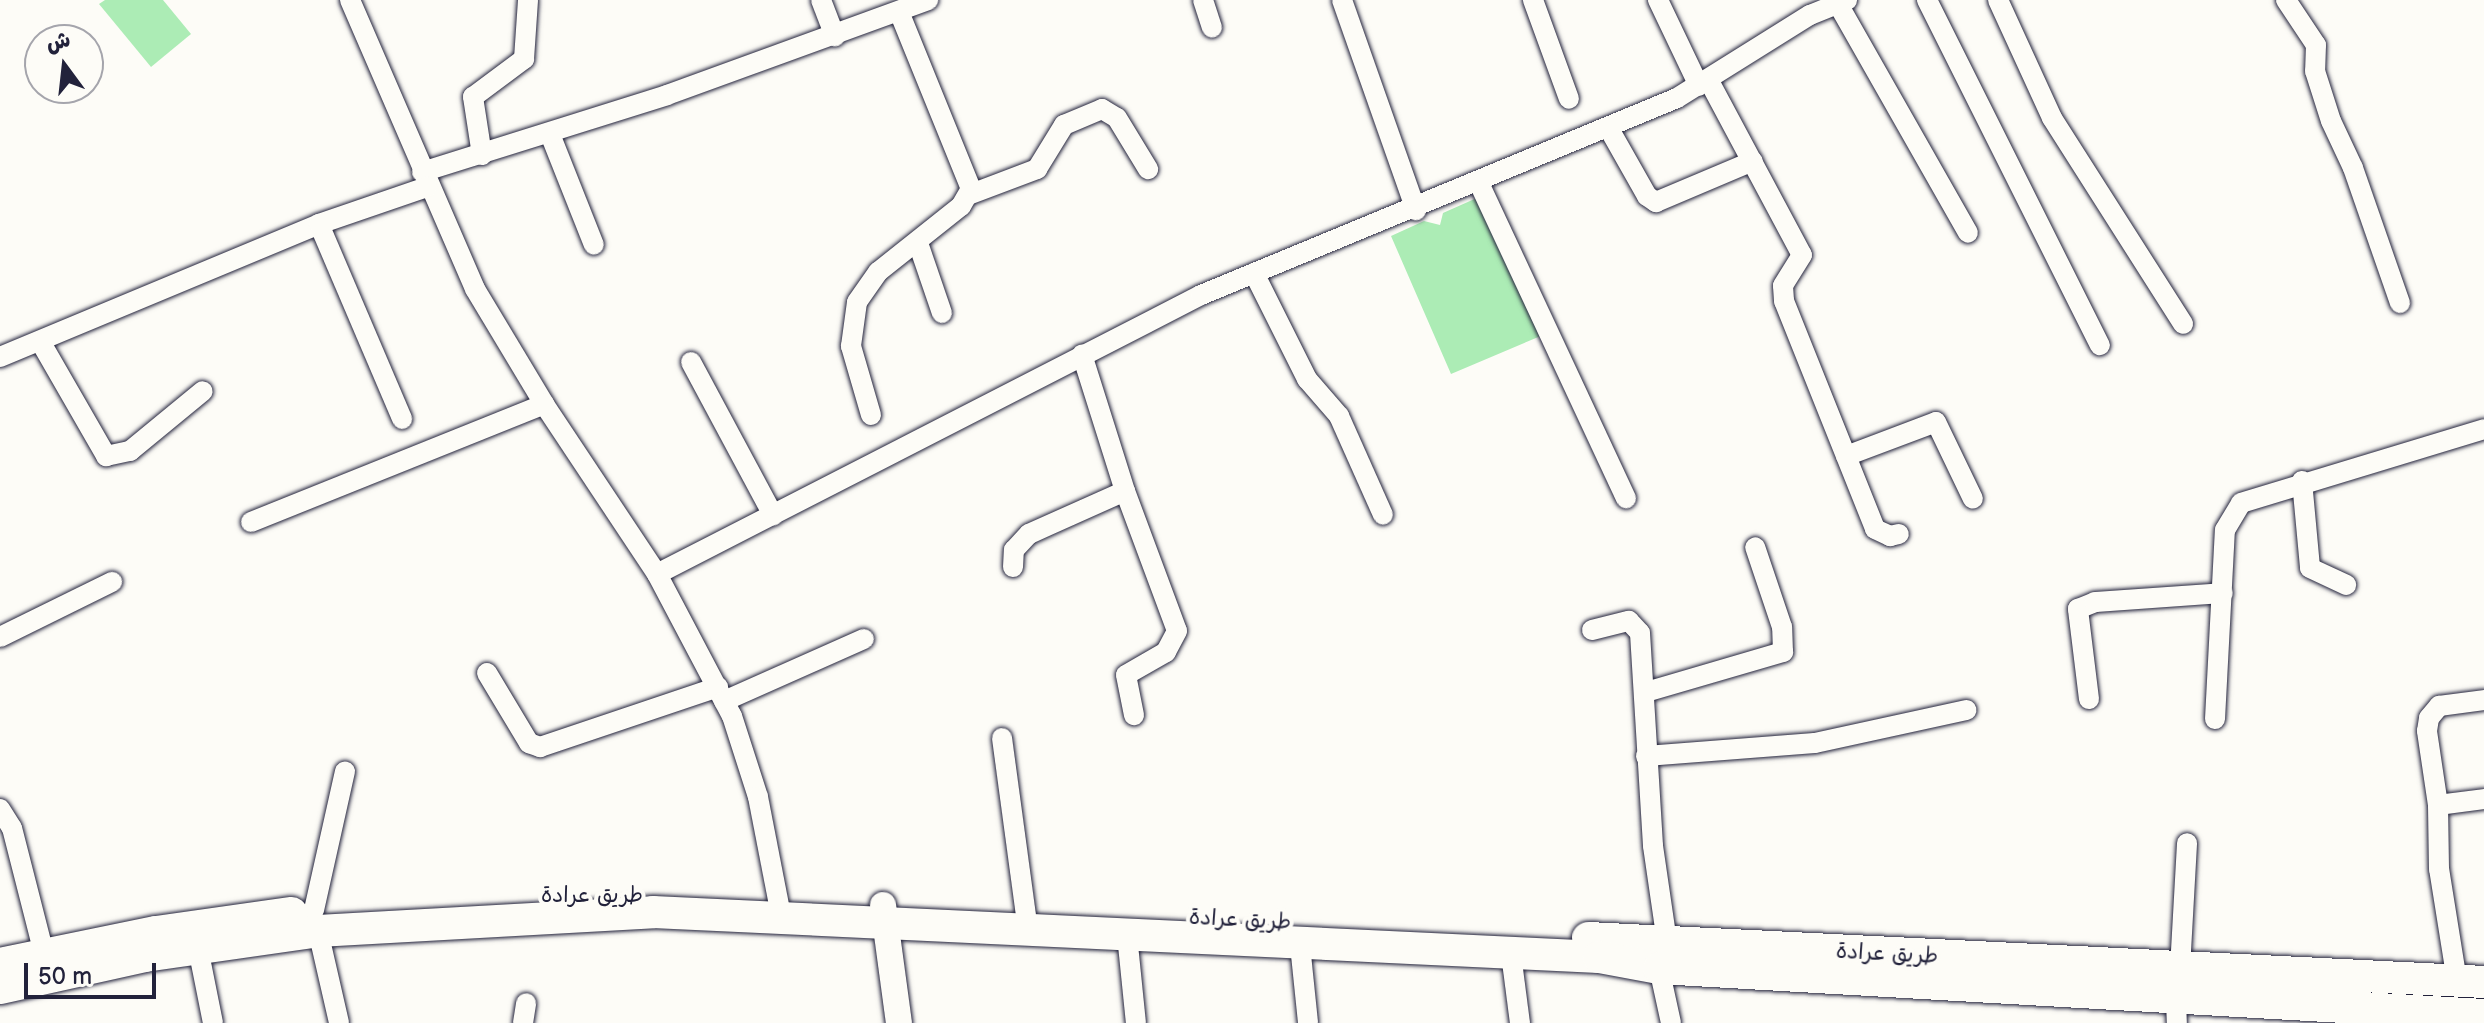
<!DOCTYPE html>
<html>
<head>
<meta charset="utf-8">
<style>
  body { margin:0 }
  #map { position:relative; width:2484px; height:1023px; overflow:hidden; background:#fdfcf7; font-family:"Balsamiq Sans","Playpen Sans Arabic",sans-serif }
  div>[style] { position:absolute }
  .green>* { inset:0; background:#acecb5 }
  .roads { filter:drop-shadow(0 0 2px #22223b) drop-shadow(0 0 2px #22223b) }
  .minor>* { height:20px; margin:-10px; padding:0 10px; transform-origin:10px; border-radius:10px; background:#fdfcf7 }
  .tertiary>* { height:26px; margin:-13px; padding:0 13px; transform-origin:13px; border-radius:13px; background:#fdfcf7 }
  .primary>* { height:32px; margin:-16px; padding:0 16px; transform-origin:16px; border-radius:16px; background:#fdfcf7 }
  span { translate:-50% -50%; white-space:nowrap; text-align:center; line-height:1.15; -webkit-text-stroke:8px #fdfcf7; paint-order:stroke }
  .street-label { font-size:22px; color:#22223b }
  .north { position:absolute; left:24px; top:24px; width:80px; height:80px; box-sizing:border-box; background:#fdfcf7; border:2px solid #a5a5ac; border-radius:50%; rotate:345deg; font-size:22px; font-weight:700; line-height:32px; text-align:center; color:#22223b }
  .north::after { content:''; display:block; margin:auto; width:28px; height:36px; background:#22223b; clip-path:polygon(50% 0,100% 100%,50% 72%,0 100%) }
  .scale { position:absolute; left:24px; top:963px; width:132px; height:36px; box-sizing:border-box; border:4px solid #22223b; border-top:0; padding-left:10px; font-size:24px; line-height:28px; white-space:nowrap; color:#22223b; -webkit-text-stroke:6px #fdfcf7; paint-order:stroke }
</style>
</head>
<body>
<div id="map">
  <div class="green">
    <i style="clip-path:polygon(105px 0,163px 0,191px 34px,151px 67px,99px 4px)"></i>
    <i style="clip-path:polygon(1479px 197px,1543px 335px,1451px 374px,1391px 236px,1424px 221px,1440px 225px,1443px 213px)"></i>
  </div>
  <div class="roads">
    <div class="minor">
      <i style="left:350px;top:0;width:315px;rotate:66.6deg"></i>
      <i style="left:475px;top:289px;width:134px;rotate:59deg"></i>
      <i style="left:544px;top:404px;width:204px;rotate:56.4deg"></i>
      <i style="left:657px;top:574px;width:161px;rotate:62.2deg"></i>
      <i style="left:732px;top:716px;width:85px;rotate:72.2deg"></i>
      <i style="left:758px;top:797px;width:120px;rotate:79deg"></i>
      <i style="left:821px;top:0;width:39px;rotate:69deg"></i>
      <i style="left:1203px;top:0;width:29px;rotate:72deg"></i>
      <i style="left:1342px;top:0;width:223px;rotate:70.6deg"></i>
      <i style="left:1533px;top:0;width:105px;rotate:70deg"></i>
      <i style="left:1658px;top:0;width:95px;rotate:64.5deg"></i>
      <i style="left:1927px;top:0;width:386px;rotate:63.4deg"></i>
      <i style="left:1998px;top:0;width:130px;rotate:65.4deg"></i>
      <i style="left:2052px;top:118px;width:244px;rotate:57.5deg"></i>
      <i style="left:2286px;top:0;width:54px;rotate:56.3deg"></i>
      <i style="left:2316px;top:45px;width:26px;rotate:92deg"></i>
      <i style="left:2315px;top:71px;width:52px;rotate:72.3deg"></i>
      <i style="left:2331px;top:121px;width:52px;rotate:64.9deg"></i>
      <i style="left:2353px;top:168px;width:143px;rotate:70.8deg"></i>
      <i style="left:1838px;top:4px;width:263px;rotate:60.4deg"></i>
      <i style="left:1709px;top:81px;width:197px;rotate:61.9deg"></i>
      <i style="left:1802px;top:255px;width:36px;rotate:122deg"></i>
      <i style="left:1783px;top:286px;width:15px;rotate:86deg"></i>
      <i style="left:1784px;top:301px;width:245px;rotate:68.2deg"></i>
      <i style="left:1875px;top:529px;width:17px;rotate:25deg"></i>
      <i style="left:1890px;top:536px;width:9px;rotate:-13deg"></i>
      <i style="left:1608px;top:127px;width:79px;rotate:60.5deg"></i>
      <i style="left:1647px;top:196px;width:11px;rotate:34deg"></i>
      <i style="left:1656px;top:202px;width:105px;rotate:-22.9deg"></i>
      <i style="left:550px;top:134px;width:119px;rotate:68.4deg"></i>
      <i style="left:482px;top:155px;width:59px;rotate:-98.8deg"></i>
      <i style="left:473px;top:97px;width:64px;rotate:-36.7deg"></i>
      <i style="left:524px;top:59px;width:59px;rotate:-86.1deg"></i>
      <i style="left:422px;top:172px;width:257px;rotate:-17.4deg"></i>
      <i style="left:667px;top:95px;width:278px;rotate:-20deg"></i>
      <i style="left:1479px;top:183px;width:348px;rotate:65deg"></i>
      <i style="left:971px;top:194px;width:71px;rotate:-20.7deg"></i>
      <i style="left:1037px;top:169px;width:52px;rotate:-58.5deg"></i>
      <i style="left:1064px;top:125px;width:41px;rotate:-22.8deg"></i>
      <i style="left:1102px;top:109px;width:17px;rotate:31deg"></i>
      <i style="left:1117px;top:118px;width:60px;rotate:58.7deg"></i>
      <i style="left:319px;top:224px;width:212px;rotate:66.9deg"></i>
      <i style="left:918px;top:243px;width:74px;rotate:71.1deg"></i>
      <i style="left:1254px;top:273px;width:119px;rotate:63.4deg"></i>
      <i style="left:1307px;top:379px;width:49px;rotate:49.1deg"></i>
      <i style="left:1339px;top:416px;width:108px;rotate:66deg"></i>
      <i style="left:40px;top:341px;width:133px;rotate:60.1deg"></i>
      <i style="left:106px;top:456px;width:25px;rotate:-12deg"></i>
      <i style="left:130px;top:451px;width:94px;rotate:-39.4deg"></i>
      <i style="left:0;top:357px;width:346px;rotate:-22.6deg"></i>
      <i style="left:319px;top:224px;width:114px;rotate:-18.9deg"></i>
      <i style="left:691px;top:362px;width:174px;rotate:61.8deg"></i>
      <i style="left:871px;top:415px;width:72px;rotate:-106.2deg"></i>
      <i style="left:851px;top:346px;width:44px;rotate:-82.2deg"></i>
      <i style="left:857px;top:302px;width:37px;rotate:-55deg"></i>
      <i style="left:878px;top:272px;width:106px;rotate:-38.5deg"></i>
      <i style="left:961px;top:206px;width:20px;rotate:-60deg"></i>
      <i style="left:971px;top:189px;width:191px;rotate:-112.1deg"></i>
      <i style="left:1846px;top:456px;width:96px;rotate:-20.7deg"></i>
      <i style="left:1936px;top:422px;width:85px;rotate:64.3deg"></i>
      <i style="left:2302px;top:481px;width:87px;rotate:84.7deg"></i>
      <i style="left:2310px;top:568px;width:40px;rotate:25deg"></i>
      <i style="left:1125px;top:491px;width:149px;rotate:69.6deg"></i>
      <i style="left:1177px;top:631px;width:24px;rotate:118deg"></i>
      <i style="left:1166px;top:652px;width:46px;rotate:150.1deg"></i>
      <i style="left:1126px;top:675px;width:41px;rotate:78.7deg"></i>
      <i style="left:251px;top:522px;width:316px;rotate:-21.9deg"></i>
      <i style="left:1013px;top:567px;width:17px;rotate:-87deg"></i>
      <i style="left:1014px;top:550px;width:22px;rotate:-47deg"></i>
      <i style="left:1029px;top:534px;width:105px;rotate:-24.1deg"></i>
      <i style="left:1125px;top:491px;width:143px;rotate:-107.5deg"></i>
      <i style="left:657px;top:574px;width:611px;rotate:-27.15deg"></i>
      <i style="left:1201px;top:295px;width:515px;rotate:-22.48deg"></i>
      <i style="left:1677px;top:98px;width:157px;rotate:-32deg"></i>
      <i style="left:1810px;top:15px;width:40px;rotate:-22deg"></i>
      <i style="left:1592px;top:630px;width:38px;rotate:-14deg"></i>
      <i style="left:1629px;top:621px;width:16px;rotate:47deg"></i>
      <i style="left:1640px;top:633px;width:213px;rotate:86.5deg"></i>
      <i style="left:1653px;top:846px;width:97px;rotate:81.7deg"></i>
      <i style="left:0;top:637px;width:125px;rotate:-26.2deg"></i>
      <i style="left:487px;top:673px;width:82px;rotate:59deg"></i>
      <i style="left:529px;top:743px;width:12px;rotate:20deg"></i>
      <i style="left:540px;top:747px;width:188px;rotate:-18.6deg"></i>
      <i style="left:1646px;top:692px;width:143px;rotate:-16.3deg"></i>
      <i style="left:1783px;top:652px;width:25px;rotate:-92deg"></i>
      <i style="left:1782px;top:627px;width:84px;rotate:-108.6deg"></i>
      <i style="left:2089px;top:699px;width:91px;rotate:-97deg"></i>
      <i style="left:2078px;top:609px;width:18px;rotate:-22deg"></i>
      <i style="left:2095px;top:602px;width:128px;rotate:-4deg"></i>
      <i style="left:724px;top:701px;width:153px;rotate:-23.9deg"></i>
      <i style="left:2215px;top:719px;width:189px;rotate:-87deg"></i>
      <i style="left:2225px;top:530px;width:31px;rotate:-59deg"></i>
      <i style="left:2241px;top:503px;width:254px;rotate:-16.9deg"></i>
      <i style="left:1002px;top:738px;width:179px;rotate:82.3deg"></i>
      <i style="left:1646px;top:756px;width:169px;rotate:-4.4deg"></i>
      <i style="left:1815px;top:743px;width:155px;rotate:-12.3deg"></i>
      <i style="left:2438px;top:805px;width:46px;rotate:-7.4deg"></i>
      <i style="left:0;top:809px;width:22px;rotate:58deg"></i>
      <i style="left:12px;top:828px;width:130px;rotate:75.7deg"></i>
      <i style="left:314px;top:910px;width:142px;rotate:-77.4deg"></i>
      <i style="left:318px;top:931px;width:94px;rotate:77.1deg"></i>
      <i style="left:1127px;top:935px;width:88px;rotate:84.2deg"></i>
      <i style="left:1300px;top:945px;width:78px;rotate:84.1deg"></i>
      <i style="left:198px;top:948px;width:76px;rotate:78.7deg"></i>
      <i style="left:1511px;top:954px;width:70px;rotate:82.6deg"></i>
      <i style="left:1659px;top:968px;width:56px;rotate:77.7deg"></i>
      <i style="left:2180px;top:969px;width:126px;rotate:-86.8deg"></i>
      <i style="left:2457px;top:981px;width:113px;rotate:-99.1deg"></i>
      <i style="left:2439px;top:869px;width:64px;rotate:-90.9deg"></i>
      <i style="left:2438px;top:805px;width:75px;rotate:-98.5deg"></i>
      <i style="left:2427px;top:731px;width:13px;rotate:-81deg"></i>
      <i style="left:2429px;top:718px;width:16px;rotate:-50deg"></i>
      <i style="left:2439px;top:706px;width:45px;rotate:-7.6deg"></i>
      <i style="left:2176px;top:999px;width:24px;rotate:88deg"></i>
      <i style="left:523px;top:1023px;width:20px;rotate:-81deg"></i>
    </div>
    <div class="tertiary">
      <i style="left:883px;top:905px;width:119px;rotate:82.3deg"></i>
    </div>
    <div class="primary">
      <i style="left:1588px;top:938px;width:897px;rotate:2.81deg"></i>
      <i style="left:0;top:964px;width:159px;rotate:-11.6deg"></i>
      <i style="left:156px;top:932px;width:137px;rotate:-8deg"></i>
      <i style="left:0;top:988px;width:148px;rotate:-12.4deg"></i>
      <i style="left:145px;top:956px;width:175px;rotate:-8.2deg"></i>
      <i style="left:318px;top:931px;width:336px;rotate:-3.2deg"></i>
      <i style="left:653px;top:912px;width:947px;rotate:2.72deg"></i>
      <i style="left:1599px;top:957px;width:61px;rotate:10.4deg"></i>
      <i style="left:1659px;top:968px;width:826px;rotate:3.26deg"></i>
    </div>
  </div>
  <div class="street-label">
    <span style="left:592px;top:896px">طريق عرادة</span>
    <span style="left:1240px;top:920px;rotate:3deg">طريق عرادة</span>
    <span style="left:1887px;top:954px;rotate:3deg">طريق عرادة</span>
  </div>
  <div class="north">ش</div>
  <div class="scale">50 m</div>
</div>
</body>
</html>
